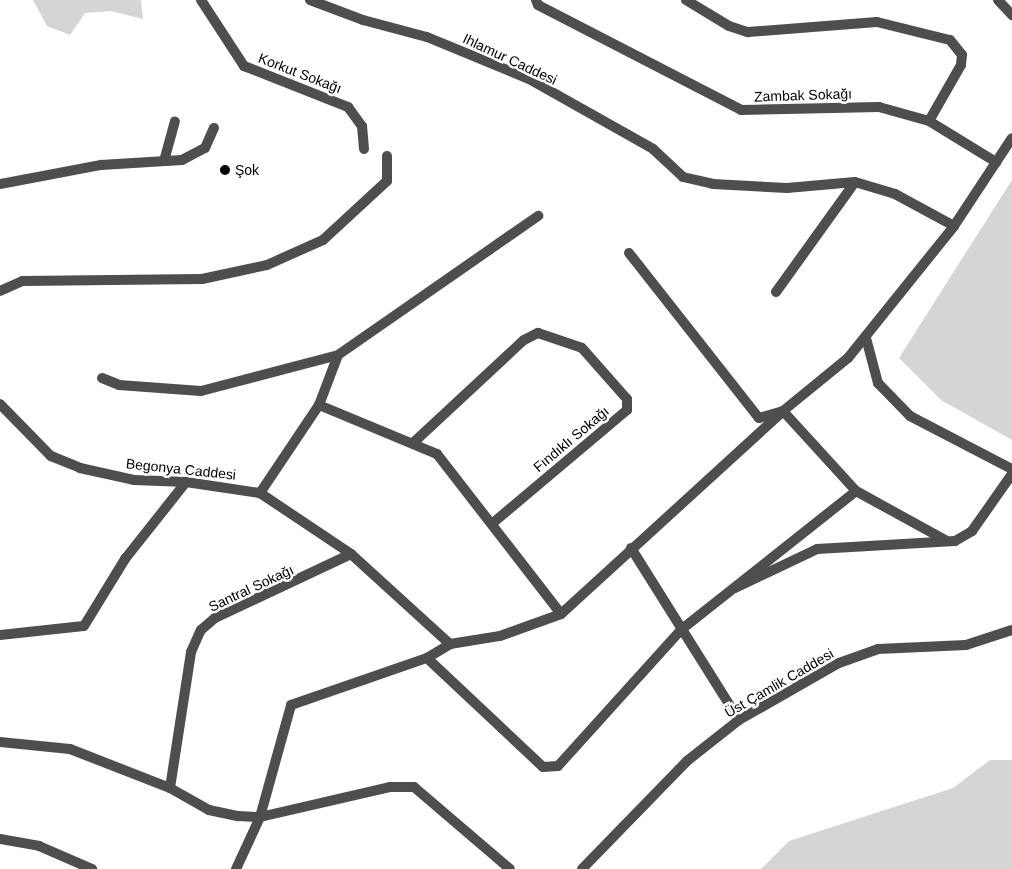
<!DOCTYPE html>
<html>
<head>
<meta charset="utf-8">
<style>
  body { margin:0 }
  #map { position:relative; width:1012px; height:869px; overflow:hidden; background:#fff; font-family:Arial,sans-serif }
  div>[style] { position:absolute }
  .green>* { inset:0; background:#d5d5d5 }
  .street>* { height:10px; margin:-5px; padding:0 5px; transform-origin:5px; border-radius:5px; background:#4e4e4e }
  .dots>* { width:14px; height:14px; translate:-50% -50%; box-sizing:border-box; border:2px solid #fff; border-radius:50% }
  span { translate:-50% -50%; white-space:nowrap; text-align:center; line-height:1.15; -webkit-text-stroke:5px #fff; paint-order:stroke }
  .street-label { font-size:14px; color:#000 }
  .poi-label { font-size:14px; color:#000 }
  .left { translate:0 -50%; text-align:left }
</style>
</head>
<body>
<div id="map">
  <div class="green">
    <i style="clip-path:polygon(33px 0,141px 0,143px 19px,111px 11px,85px 13px,70px 35px,47px 26px)"></i>
    <i style="clip-path:polygon(1012px 180px,1012px 440px,941px 400px,899px 358px)"></i>
    <i style="clip-path:polygon(990px 760px,1012px 760px,1012px 869px,761px 869px,789px 841px,953px 788px)"></i>
  </div>
  <div class="street">
    <i style="left:201px;top:0;width:79px;rotate:56.9deg"></i>
    <i style="left:244px;top:66px;width:112px;rotate:21.5deg"></i>
    <i style="left:348px;top:107px;width:24px;rotate:54deg"></i>
    <i style="left:362px;top:126px;width:23px;rotate:85deg"></i>
    <i style="left:310px;top:0;width:57px;rotate:20.7deg"></i>
    <i style="left:363px;top:20px;width:66px;rotate:14.9deg"></i>
    <i style="left:427px;top:37px;width:110px;rotate:22.4deg"></i>
    <i style="left:529px;top:79px;width:142px;rotate:29.4deg"></i>
    <i style="left:653px;top:149px;width:41px;rotate:43deg"></i>
    <i style="left:683px;top:177px;width:31px;rotate:13deg"></i>
    <i style="left:713px;top:184px;width:74px;rotate:3.1deg"></i>
    <i style="left:787px;top:188px;width:68px;rotate:-5deg"></i>
    <i style="left:855px;top:182px;width:42px;rotate:16.7deg"></i>
    <i style="left:895px;top:194px;width:67px;rotate:28.5deg"></i>
    <i style="left:536px;top:0;width:5px;rotate:68deg"></i>
    <i style="left:538px;top:5px;width:229px;rotate:27.3deg"></i>
    <i style="left:741px;top:110px;width:138px;rotate:-1.2deg"></i>
    <i style="left:879px;top:107px;width:52px;rotate:15.6deg"></i>
    <i style="left:929px;top:121px;width:79px;rotate:31.5deg"></i>
    <i style="left:686px;top:0;width:50px;rotate:31.2deg"></i>
    <i style="left:729px;top:26px;width:20px;rotate:18deg"></i>
    <i style="left:748px;top:32px;width:129px;rotate:-4.4deg"></i>
    <i style="left:877px;top:22px;width:75px;rotate:13.9deg"></i>
    <i style="left:950px;top:40px;width:19px;rotate:51deg"></i>
    <i style="left:962px;top:55px;width:10px;rotate:96deg"></i>
    <i style="left:961px;top:65px;width:64px;rotate:119.7deg"></i>
    <i style="left:998px;top:0;width:21px;rotate:47deg"></i>
    <i style="left:164px;top:161px;width:41px;rotate:-74.6deg"></i>
    <i style="left:0;top:184px;width:103px;rotate:-10.7deg"></i>
    <i style="left:101px;top:165px;width:81px;rotate:-3.5deg"></i>
    <i style="left:182px;top:160px;width:26px;rotate:-28deg"></i>
    <i style="left:205px;top:148px;width:22px;rotate:-66deg"></i>
    <i style="left:629px;top:253px;width:210px;rotate:51.8deg"></i>
    <i style="left:759px;top:418px;width:25px;rotate:-16deg"></i>
    <i style="left:783px;top:411px;width:108px;rotate:47.6deg"></i>
    <i style="left:856px;top:491px;width:102px;rotate:28.8deg"></i>
    <i style="left:0;top:291px;width:24px;rotate:-24deg"></i>
    <i style="left:22px;top:281px;width:180px;rotate:-0.6deg"></i>
    <i style="left:202px;top:279px;width:66px;rotate:-12.2deg"></i>
    <i style="left:267px;top:265px;width:61px;rotate:-24.1deg"></i>
    <i style="left:323px;top:240px;width:87px;rotate:-42.7deg"></i>
    <i style="left:387px;top:181px;width:25px;rotate:-90deg"></i>
    <i style="left:776px;top:292px;width:135px;rotate:-54.3deg"></i>
    <i style="left:866px;top:338px;width:47px;rotate:75.1deg"></i>
    <i style="left:878px;top:383px;width:46px;rotate:45.9deg"></i>
    <i style="left:910px;top:416px;width:115px;rotate:27.5deg"></i>
    <i style="left:102px;top:378px;width:18px;rotate:22deg"></i>
    <i style="left:119px;top:385px;width:82px;rotate:4.2deg"></i>
    <i style="left:201px;top:391px;width:142px;rotate:-14.7deg"></i>
    <i style="left:0;top:404px;width:73px;rotate:45.6deg"></i>
    <i style="left:51px;top:456px;width:31px;rotate:22deg"></i>
    <i style="left:80px;top:468px;width:55px;rotate:12.5deg"></i>
    <i style="left:134px;top:480px;width:52px;rotate:2.2deg"></i>
    <i style="left:186px;top:482px;width:75px;rotate:8.5deg"></i>
    <i style="left:260px;top:493px;width:110px;rotate:33.8deg"></i>
    <i style="left:351px;top:554px;width:134px;rotate:42.3deg"></i>
    <i style="left:319px;top:405px;width:128px;rotate:22.6deg"></i>
    <i style="left:437px;top:454px;width:202px;rotate:52.2deg"></i>
    <i style="left:413px;top:443px;width:151px;rotate:-42.9deg"></i>
    <i style="left:524px;top:340px;width:16px;rotate:-27deg"></i>
    <i style="left:538px;top:333px;width:46px;rotate:18.8deg"></i>
    <i style="left:582px;top:348px;width:68px;rotate:48.6deg"></i>
    <i style="left:627px;top:399px;width:11px;rotate:90deg"></i>
    <i style="left:627px;top:410px;width:175px;rotate:139.9deg"></i>
    <i style="left:260px;top:493px;width:106px;rotate:-56.2deg"></i>
    <i style="left:319px;top:405px;width:53px;rotate:-69.2deg"></i>
    <i style="left:338px;top:355px;width:244px;rotate:-34.8deg"></i>
    <i style="left:631px;top:548px;width:203px;rotate:57.9deg"></i>
    <i style="left:735px;top:588px;width:91px;rotate:-25.4deg"></i>
    <i style="left:817px;top:549px;width:138px;rotate:-3.3deg"></i>
    <i style="left:955px;top:541px;width:20px;rotate:-30deg"></i>
    <i style="left:972px;top:531px;width:70px;rotate:-54.9deg"></i>
    <i style="left:0;top:635px;width:84px;rotate:-6.1deg"></i>
    <i style="left:84px;top:626px;width:79px;rotate:-58.5deg"></i>
    <i style="left:125px;top:559px;width:98px;rotate:-51.6deg"></i>
    <i style="left:427px;top:658px;width:159px;rotate:43.2deg"></i>
    <i style="left:543px;top:767px;width:15px;rotate:-4deg"></i>
    <i style="left:558px;top:766px;width:185px;rotate:-47.9deg"></i>
    <i style="left:682px;top:629px;width:222px;rotate:-38.4deg"></i>
    <i style="left:0;top:742px;width:70px;rotate:5.7deg"></i>
    <i style="left:70px;top:749px;width:107px;rotate:21.3deg"></i>
    <i style="left:170px;top:788px;width:45px;rotate:29.4deg"></i>
    <i style="left:209px;top:810px;width:30px;rotate:12deg"></i>
    <i style="left:238px;top:816px;width:22px;rotate:3deg"></i>
    <i style="left:260px;top:817px;width:133px;rotate:-13deg"></i>
    <i style="left:390px;top:787px;width:24px"></i>
    <i style="left:414px;top:787px;width:126px;rotate:40.5deg"></i>
    <i style="left:170px;top:788px;width:138px;rotate:-81.2deg"></i>
    <i style="left:191px;top:652px;width:24px;rotate:-66deg"></i>
    <i style="left:201px;top:630px;width:18px;rotate:-41deg"></i>
    <i style="left:215px;top:618px;width:150px;rotate:-25.2deg"></i>
    <i style="left:0;top:839px;width:40px;rotate:10deg"></i>
    <i style="left:39px;top:846px;width:58px;rotate:23.5deg"></i>
    <i style="left:236px;top:869px;width:57px;rotate:-65.2deg"></i>
    <i style="left:260px;top:817px;width:116px;rotate:-74.5deg"></i>
    <i style="left:291px;top:705px;width:144px;rotate:-19.1deg"></i>
    <i style="left:427px;top:658px;width:27px;rotate:-31deg"></i>
    <i style="left:450px;top:644px;width:51px;rotate:-9.1deg"></i>
    <i style="left:500px;top:636px;width:65px;rotate:-19.8deg"></i>
    <i style="left:561px;top:614px;width:301px;rotate:-42.4deg"></i>
    <i style="left:783px;top:411px;width:84px;rotate:-39.2deg"></i>
    <i style="left:848px;top:358px;width:169px;rotate:-51.2deg"></i>
    <i style="left:954px;top:226px;width:105px;rotate:-56.6deg"></i>
    <i style="left:582px;top:869px;width:151px;rotate:-45.8deg"></i>
    <i style="left:687px;top:761px;width:66px;rotate:-38.3deg"></i>
    <i style="left:739px;top:720px;width:115px;rotate:-29.7deg"></i>
    <i style="left:839px;top:663px;width:41px;rotate:-19.7deg"></i>
    <i style="left:878px;top:649px;width:88px;rotate:-2.6deg"></i>
    <i style="left:966px;top:645px;width:48px;rotate:-18.1deg"></i>
  </div>
  <div class="dots">
    <i style="left:225px;top:170px;background:#000"></i>
  </div>
  <div class="street-label">
    <span style="left:510px;top:59px;rotate:25deg">Ihlamur Caddesi</span>
    <span style="left:300px;top:73px;rotate:21deg">Korkut Sokağı</span>
    <span style="left:803px;top:95px;rotate:-2deg">Zambak Sokağı</span>
    <span style="left:571px;top:439px;rotate:-40deg">Fındıklı Sokağı</span>
    <span style="left:181px;top:469px;rotate:6deg">Begonya Caddesi</span>
    <span style="left:251px;top:588px;rotate:-25deg">Santral Sokağı</span>
    <span style="left:779px;top:683px;rotate:-30deg">Üst Çamlik Caddesi</span>
  </div>
  <div class="poi-label">
    <span class="left" style="left:235px;top:170px">Şok</span>
  </div>
</div>
</body>
</html>
